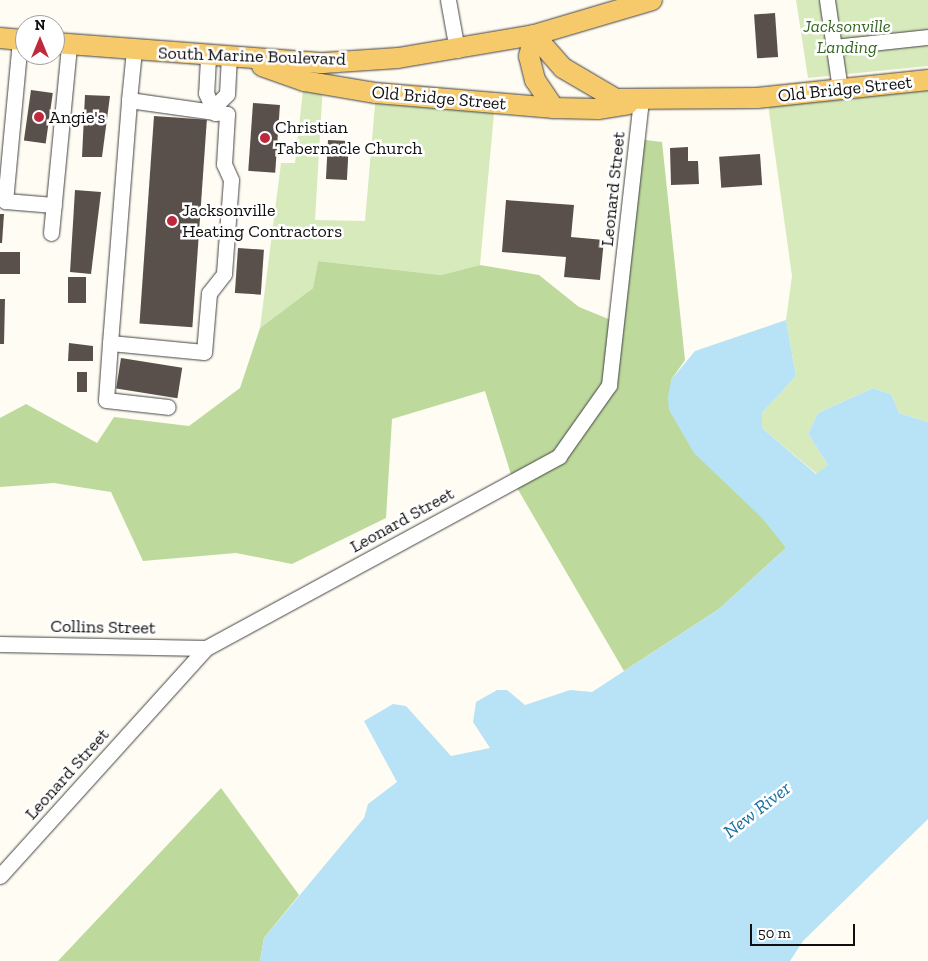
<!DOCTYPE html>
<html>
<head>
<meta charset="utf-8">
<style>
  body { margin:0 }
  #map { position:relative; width:928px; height:961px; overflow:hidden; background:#fffcf3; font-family:"Zilla Slab",serif }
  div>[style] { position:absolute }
  .green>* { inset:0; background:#d7eabc }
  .forest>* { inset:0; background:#bdda9c }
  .water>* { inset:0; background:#b8e3f6 }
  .building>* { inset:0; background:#59504c; transform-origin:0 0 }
  .roads { filter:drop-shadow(0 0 1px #434343) drop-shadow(0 0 1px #434343) }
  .minor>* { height:15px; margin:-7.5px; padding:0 7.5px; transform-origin:7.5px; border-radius:7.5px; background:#fff }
  .major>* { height:20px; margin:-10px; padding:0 10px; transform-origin:10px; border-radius:10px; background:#f6ca6b }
  .dots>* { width:14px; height:14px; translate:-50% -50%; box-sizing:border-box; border:2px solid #fff; border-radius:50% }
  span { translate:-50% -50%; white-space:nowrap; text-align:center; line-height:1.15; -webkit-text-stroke:5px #fff; paint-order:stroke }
  .park-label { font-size:18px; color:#346820; font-style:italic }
  .street-label { font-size:18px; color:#101010 }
  .poi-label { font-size:18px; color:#101010 }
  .left { translate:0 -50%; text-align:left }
  .water-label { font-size:19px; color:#1971a1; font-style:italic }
  .north { position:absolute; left:15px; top:15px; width:50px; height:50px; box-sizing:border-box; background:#fff; border:1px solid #9f9f9f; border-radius:50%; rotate:0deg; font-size:14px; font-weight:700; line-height:20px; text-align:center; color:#101010 }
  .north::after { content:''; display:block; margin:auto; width:18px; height:22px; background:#bf293c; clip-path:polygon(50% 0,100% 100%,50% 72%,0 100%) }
  .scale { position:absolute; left:750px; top:924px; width:105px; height:22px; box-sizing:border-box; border:2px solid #101010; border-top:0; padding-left:6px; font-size:15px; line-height:18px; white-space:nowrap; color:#101010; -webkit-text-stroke:4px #fff; paint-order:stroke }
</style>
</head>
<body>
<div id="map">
  <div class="green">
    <i style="clip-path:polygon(796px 0,928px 0,928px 66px,808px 78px)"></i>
    <i style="clip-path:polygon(928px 80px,928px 422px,899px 413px,891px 394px,873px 388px,818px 413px,808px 434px,828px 465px,817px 474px,762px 428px,762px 413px,796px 376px,786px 320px,792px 276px,767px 97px)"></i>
    <i style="clip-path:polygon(304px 81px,323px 84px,315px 220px,365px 221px,376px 93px,495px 103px,480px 265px,441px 275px,318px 261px,313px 288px,260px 328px,281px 163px,295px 163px)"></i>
  </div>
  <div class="forest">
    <i style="clip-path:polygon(637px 139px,662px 142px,685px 360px,671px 380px,786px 548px,719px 609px,624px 671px,513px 481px,485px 391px,392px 419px,386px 518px,292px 564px,236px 553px,143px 561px,111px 492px,54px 483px,0 487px,0 418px,26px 404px,97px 443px,114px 417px,189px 426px,240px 388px,260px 328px,313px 288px,318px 261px,441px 275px,480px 265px,539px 275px,579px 307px,616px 322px)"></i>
    <i style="clip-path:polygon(221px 788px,299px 895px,264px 938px,260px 961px,58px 961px)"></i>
  </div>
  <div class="water">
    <i style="clip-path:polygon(786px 320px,796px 376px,762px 413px,762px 428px,816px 474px,828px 465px,808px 434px,818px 413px,873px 388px,891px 394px,899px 413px,928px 422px,928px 819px,803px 941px,790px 961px,260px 961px,264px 938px,364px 818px,368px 804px,397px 782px,364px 721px,393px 704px,406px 706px,451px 756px,490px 748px,473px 722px,476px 702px,497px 690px,507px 690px,525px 705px,570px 690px,592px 692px,719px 609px,786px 548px,762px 518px,694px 453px,669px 410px,668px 397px,671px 380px,695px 351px)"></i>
  </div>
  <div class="building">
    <i style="left:775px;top:13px;width:44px;height:21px;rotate:86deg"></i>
    <i style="left:31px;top:90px;width:22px;height:51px;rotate:8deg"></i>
    <i style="clip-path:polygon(85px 95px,110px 96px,102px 157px,82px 157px)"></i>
    <i style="left:253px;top:103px;width:27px;height:68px;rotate:4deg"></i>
    <i style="left:154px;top:116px;width:53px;height:208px;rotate:4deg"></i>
    <i style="left:328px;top:140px;width:21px;height:39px;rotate:3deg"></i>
    <i style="clip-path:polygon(688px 147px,688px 161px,698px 161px,699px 184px,671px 185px,670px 148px)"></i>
    <i style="left:760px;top:154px;width:31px;height:41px;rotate:86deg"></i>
    <i style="clip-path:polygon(75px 190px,101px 192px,91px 274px,70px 272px)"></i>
    <i style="clip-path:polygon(506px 200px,574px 205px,571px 237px,604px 240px,600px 280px,564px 277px,566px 257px,502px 252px)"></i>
    <i style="clip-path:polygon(0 214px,4px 214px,2px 243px,0 243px)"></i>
    <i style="left:238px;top:248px;width:26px;height:45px;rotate:4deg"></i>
    <i style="left:0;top:252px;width:20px;height:22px"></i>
    <i style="left:68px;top:277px;width:18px;height:26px"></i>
    <i style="clip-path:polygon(0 299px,5px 299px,4px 344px,0 344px)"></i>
    <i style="clip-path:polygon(69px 343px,93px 346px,93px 361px,68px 361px)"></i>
    <i style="left:121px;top:358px;width:62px;height:31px;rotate:9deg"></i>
    <i style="left:77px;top:372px;width:10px;height:20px"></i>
  </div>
  <div class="roads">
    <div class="minor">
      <i style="left:448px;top:0;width:51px;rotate:79.8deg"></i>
      <i style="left:827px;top:0;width:90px;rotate:81.7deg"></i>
      <i style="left:20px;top:40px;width:162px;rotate:95.3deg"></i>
      <i style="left:5px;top:201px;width:49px;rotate:4.7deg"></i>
      <i style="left:834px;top:47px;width:95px;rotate:-6.1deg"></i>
      <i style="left:208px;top:58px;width:35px;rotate:93deg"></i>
      <i style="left:206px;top:93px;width:22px;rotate:66deg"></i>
      <i style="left:129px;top:100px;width:99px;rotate:8.1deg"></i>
      <i style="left:227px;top:114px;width:50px;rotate:93.4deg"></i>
      <i style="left:224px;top:164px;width:17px;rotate:66deg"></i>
      <i style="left:231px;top:180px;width:94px;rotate:94.3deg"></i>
      <i style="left:224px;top:274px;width:24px;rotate:128deg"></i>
      <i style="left:209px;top:293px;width:59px;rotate:94.8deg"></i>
      <i style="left:204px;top:352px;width:94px;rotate:-174.5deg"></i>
      <i style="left:110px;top:343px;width:244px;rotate:-85.5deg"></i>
      <i style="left:129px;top:100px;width:50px;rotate:-84.3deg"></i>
      <i style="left:215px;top:106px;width:17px;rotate:-45deg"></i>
      <i style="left:227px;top:94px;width:35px;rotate:-87deg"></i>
      <i style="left:51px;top:233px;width:189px;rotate:-84.5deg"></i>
      <i style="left:110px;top:343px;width:57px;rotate:94deg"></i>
      <i style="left:106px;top:400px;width:62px;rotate:6.4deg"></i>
      <i style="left:0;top:644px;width:206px;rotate:1.1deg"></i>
      <i style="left:0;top:876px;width:307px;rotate:-47.9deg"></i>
      <i style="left:206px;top:648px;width:402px;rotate:-28.5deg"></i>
      <i style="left:559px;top:456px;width:87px;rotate:-54.8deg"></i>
      <i style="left:609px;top:385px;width:286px;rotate:-83.6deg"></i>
    </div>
    <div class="major">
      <i style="left:534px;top:35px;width:44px;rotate:48.7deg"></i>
      <i style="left:563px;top:68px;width:61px;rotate:30.3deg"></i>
      <i style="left:616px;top:99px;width:141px;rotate:-0.4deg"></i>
      <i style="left:757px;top:98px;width:172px;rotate:-6deg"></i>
      <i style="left:534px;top:35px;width:22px;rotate:103deg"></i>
      <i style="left:529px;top:56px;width:25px;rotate:76deg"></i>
      <i style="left:535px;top:80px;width:34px;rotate:56deg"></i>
      <i style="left:0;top:38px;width:25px;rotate:5deg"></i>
      <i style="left:55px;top:43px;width:269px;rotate:4.3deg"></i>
      <i style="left:323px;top:63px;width:75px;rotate:-3.8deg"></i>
      <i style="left:398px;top:58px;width:138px;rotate:-9.6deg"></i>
      <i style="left:534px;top:35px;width:123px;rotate:-16.5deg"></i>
      <i style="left:262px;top:66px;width:45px;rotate:19.7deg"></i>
      <i style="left:304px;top:81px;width:73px;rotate:9.5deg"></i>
      <i style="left:376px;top:93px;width:179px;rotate:4.8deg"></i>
      <i style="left:554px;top:108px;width:44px;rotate:1.3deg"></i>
      <i style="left:598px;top:109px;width:30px;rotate:-9deg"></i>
    </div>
  </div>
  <div class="dots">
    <i style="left:39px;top:117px;background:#bf293c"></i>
    <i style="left:265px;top:138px;background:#bf293c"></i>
    <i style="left:172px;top:221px;background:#bf293c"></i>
  </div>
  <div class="park-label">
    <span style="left:847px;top:37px">Jacksonville<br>Landing</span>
  </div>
  <div class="street-label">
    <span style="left:252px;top:56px;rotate:2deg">South Marine Boulevard</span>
    <span style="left:845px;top:89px;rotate:-6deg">Old Bridge Street</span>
    <span style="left:439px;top:98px;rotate:5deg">Old Bridge Street</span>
    <span style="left:613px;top:189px;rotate:-84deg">Leonard Street</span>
    <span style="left:402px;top:520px;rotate:-29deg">Leonard Street</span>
    <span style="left:103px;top:627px;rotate:1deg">Collins Street</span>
    <span style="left:67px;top:774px;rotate:-48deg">Leonard Street</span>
  </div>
  <div class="poi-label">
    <span class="left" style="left:49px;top:117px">Angie's</span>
    <span class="left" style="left:275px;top:138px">Christian<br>Tabernacle Church</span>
    <span class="left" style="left:182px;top:221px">Jacksonville<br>Heating Contractors</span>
  </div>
  <div class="water-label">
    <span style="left:757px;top:810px;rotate:-38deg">New River</span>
  </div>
  <div class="north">N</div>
  <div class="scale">50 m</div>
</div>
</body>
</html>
